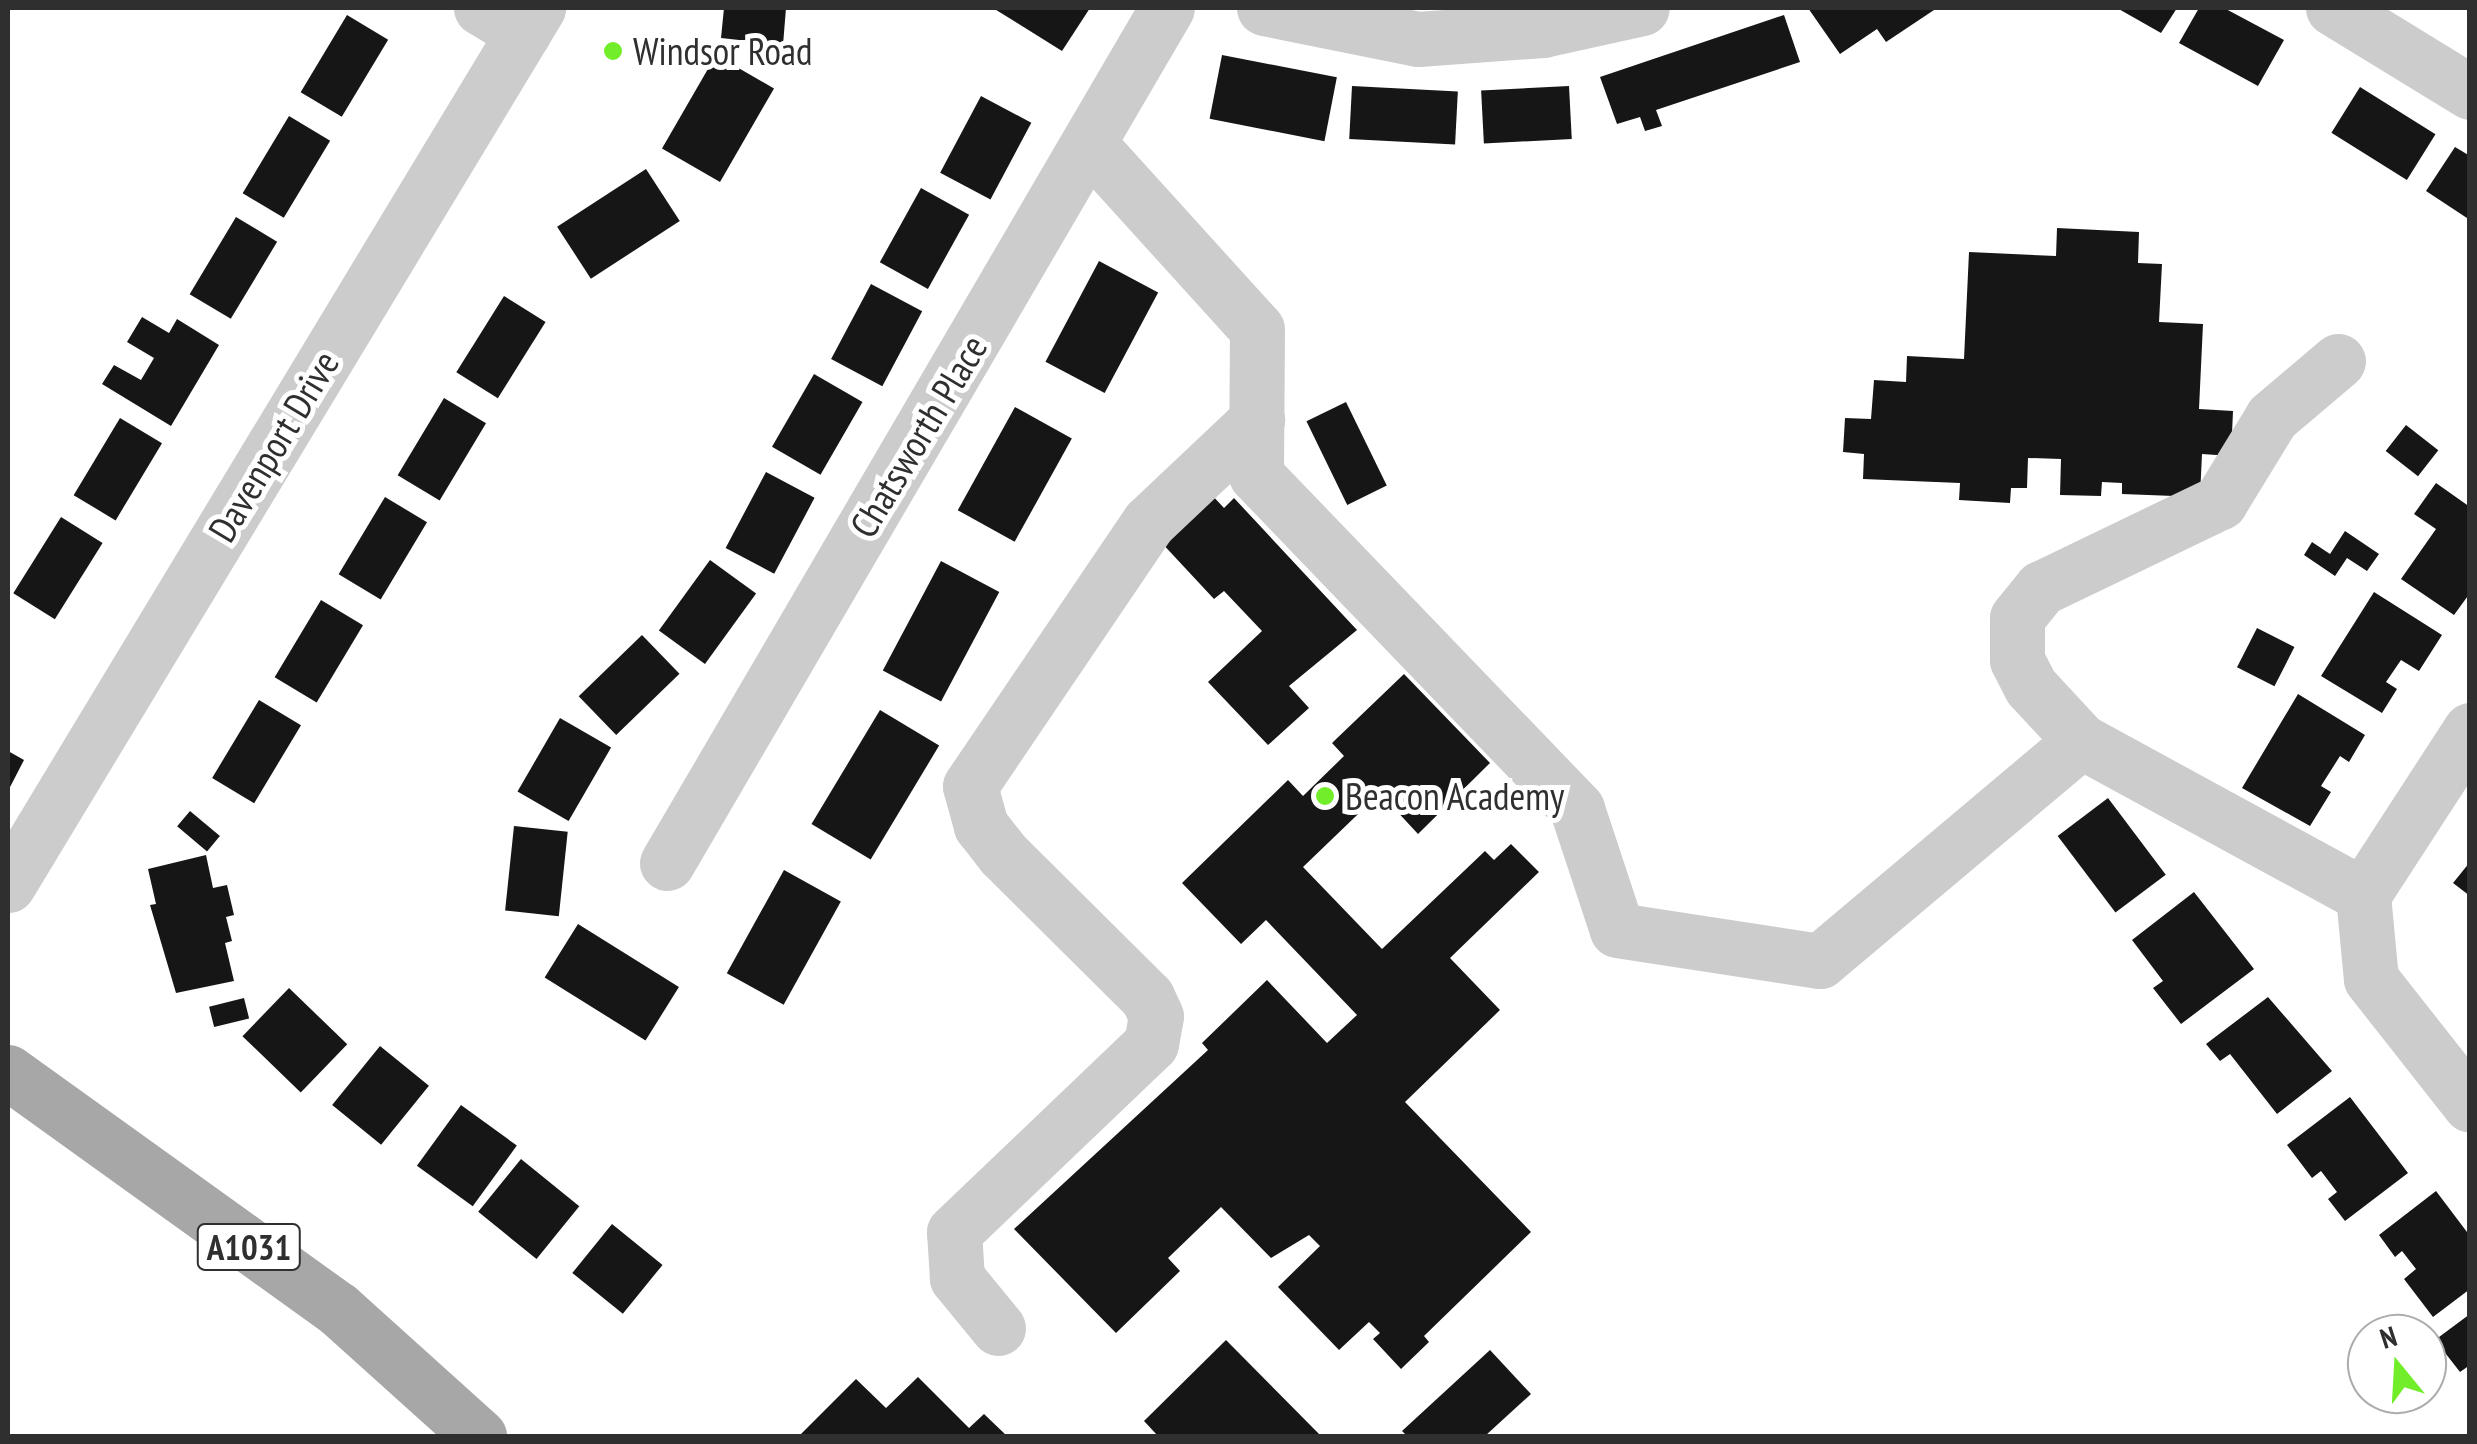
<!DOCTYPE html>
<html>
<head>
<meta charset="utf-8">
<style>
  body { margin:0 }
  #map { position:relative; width:2477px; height:1444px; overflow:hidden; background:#fff; font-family:"PT Sans Narrow",sans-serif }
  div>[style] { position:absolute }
  .building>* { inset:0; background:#161616; transform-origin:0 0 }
  .minor>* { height:55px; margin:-27.5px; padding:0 27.5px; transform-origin:27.5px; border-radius:27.5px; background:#ccc }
  .major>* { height:55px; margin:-27.5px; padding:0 27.5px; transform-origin:27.5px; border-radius:27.5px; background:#a7a7a7 }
  .dots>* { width:28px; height:28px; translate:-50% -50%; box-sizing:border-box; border:5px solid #fff; border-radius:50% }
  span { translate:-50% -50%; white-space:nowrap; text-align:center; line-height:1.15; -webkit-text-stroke:10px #fff; paint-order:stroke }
  .shield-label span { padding:2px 8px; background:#fff; border:2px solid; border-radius:8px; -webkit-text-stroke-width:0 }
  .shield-label { font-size:35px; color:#2f2f2f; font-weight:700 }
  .poi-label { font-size:38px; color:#2f2f2f }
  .left { translate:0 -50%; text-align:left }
  .street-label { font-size:38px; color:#2f2f2f }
  .frame { position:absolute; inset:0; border:10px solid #2f2f2f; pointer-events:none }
  .north { position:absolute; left:2347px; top:1314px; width:100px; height:100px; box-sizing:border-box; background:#fff; border:2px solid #acacac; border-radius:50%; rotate:342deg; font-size:28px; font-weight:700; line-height:40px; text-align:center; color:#2f2f2f }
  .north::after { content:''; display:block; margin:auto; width:35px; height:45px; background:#72ed29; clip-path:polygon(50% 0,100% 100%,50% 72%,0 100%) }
</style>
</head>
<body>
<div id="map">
  <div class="building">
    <i style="clip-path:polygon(724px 8px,786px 8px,783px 45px,721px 38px)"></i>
    <i style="clip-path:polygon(993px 8px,1090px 8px,1062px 51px)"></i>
    <i style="clip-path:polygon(1808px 8px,1937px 8px,1886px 42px,1877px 29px,1840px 54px)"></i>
    <i style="clip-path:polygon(2117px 8px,2177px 8px,2161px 33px)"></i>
    <i style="clip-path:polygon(2199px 8px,2224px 8px,2284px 40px,2258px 86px,2179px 43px)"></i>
    <i style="left:347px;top:15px;width:48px;height:90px;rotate:31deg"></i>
    <i style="clip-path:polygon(1784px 15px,1800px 62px,1656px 110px,1662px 126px,1645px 131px,1640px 117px,1617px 124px,1600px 77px)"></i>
    <i style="left:716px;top:55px;width:67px;height:108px;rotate:30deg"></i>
    <i style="left:1222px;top:55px;width:117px;height:65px;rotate:11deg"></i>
    <i style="left:1352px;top:86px;width:106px;height:53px;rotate:3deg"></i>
    <i style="left:1569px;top:86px;width:53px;height:88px;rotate:87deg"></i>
    <i style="left:2360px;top:87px;width:89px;height:54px;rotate:32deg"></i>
    <i style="left:981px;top:96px;width:57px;height:87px;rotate:28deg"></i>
    <i style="left:289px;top:116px;width:48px;height:90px;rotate:31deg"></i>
    <i style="clip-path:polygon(2455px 147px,2470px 156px,2470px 220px,2426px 191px)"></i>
    <i style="left:646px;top:169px;width:62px;height:106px;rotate:57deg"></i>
    <i style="left:921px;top:188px;width:55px;height:85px;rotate:29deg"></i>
    <i style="left:236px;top:217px;width:48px;height:90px;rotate:31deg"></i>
    <i style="clip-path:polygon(2057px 228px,2139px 232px,2138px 263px,2162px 264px,2159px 322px,2203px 324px,2199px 409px,2233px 411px,2231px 456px,2202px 454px,2200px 497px,2122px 494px,2122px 483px,2102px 482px,2101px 496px,2060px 495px,2061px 459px,2028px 458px,2027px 488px,2011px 488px,2010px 503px,1959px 500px,1960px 483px,1863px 479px,1864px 454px,1843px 452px,1845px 418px,1871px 419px,1874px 380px,1906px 382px,1907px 356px,1964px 359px,1969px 252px,2056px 256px)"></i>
    <i style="left:1099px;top:261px;width:67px;height:114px;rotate:28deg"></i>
    <i style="left:871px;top:284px;width:58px;height:85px;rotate:28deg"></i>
    <i style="left:504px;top:296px;width:49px;height:90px;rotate:32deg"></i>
    <i style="clip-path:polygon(142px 317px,169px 333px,177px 319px,219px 345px,171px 426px,102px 384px,114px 365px,141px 380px,154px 358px,127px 342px)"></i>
    <i style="left:814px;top:374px;width:56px;height:84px;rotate:30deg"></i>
    <i style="left:444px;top:398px;width:49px;height:90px;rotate:31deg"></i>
    <i style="left:1346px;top:402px;width:93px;height:44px;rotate:64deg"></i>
    <i style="left:1015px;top:407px;width:65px;height:118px;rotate:29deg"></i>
    <i style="left:120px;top:418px;width:49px;height:90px;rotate:31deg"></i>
    <i style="left:2406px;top:425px;width:41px;height:33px;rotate:38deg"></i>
    <i style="left:766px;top:472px;width:55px;height:86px;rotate:28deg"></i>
    <i style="clip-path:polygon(2436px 483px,2470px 507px,2470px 593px,2454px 615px,2401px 579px,2436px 529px,2414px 514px)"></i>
    <i style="clip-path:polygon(1210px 493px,1224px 508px,1234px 498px,1357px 630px,1289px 686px,1309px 708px,1268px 745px,1208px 682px,1262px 631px,1224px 591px,1214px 599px,1159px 540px)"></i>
    <i style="left:385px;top:497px;width:49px;height:90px;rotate:31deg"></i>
    <i style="left:61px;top:517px;width:49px;height:90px;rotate:32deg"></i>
    <i style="clip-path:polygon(2345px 531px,2379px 554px,2367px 571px,2347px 558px,2335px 576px,2304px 555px,2312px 542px,2330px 554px)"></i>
    <i style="left:710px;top:560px;width:57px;height:87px;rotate:36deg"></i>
    <i style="left:941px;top:561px;width:66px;height:124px;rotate:28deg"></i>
    <i style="clip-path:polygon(2374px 592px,2442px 635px,2419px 671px,2401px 660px,2386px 682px,2397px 689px,2382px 713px,2321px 676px)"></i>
    <i style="left:321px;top:600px;width:49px;height:90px;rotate:31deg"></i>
    <i style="left:2257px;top:628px;width:42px;height:44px;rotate:27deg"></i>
    <i style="left:642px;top:635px;width:54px;height:88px;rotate:46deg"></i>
    <i style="clip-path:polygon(1404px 674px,1490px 763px,1418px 834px,1380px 793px,1303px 867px,1382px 949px,1485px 851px,1494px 860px,1511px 844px,1539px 872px,1450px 958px,1500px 1010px,1405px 1102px,1531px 1232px,1424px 1336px,1429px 1342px,1401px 1369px,1373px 1339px,1380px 1333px,1369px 1322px,1339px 1350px,1278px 1287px,1320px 1246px,1309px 1235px,1271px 1258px,1221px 1207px,1168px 1258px,1180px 1271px,1116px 1333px,1014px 1229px,1208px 1050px,1202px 1043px,1267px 980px,1327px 1043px,1357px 1015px,1266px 920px,1241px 944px,1182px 883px,1288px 780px,1303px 796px,1344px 756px,1332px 743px)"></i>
    <i style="clip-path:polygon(2298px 694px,2365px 735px,2349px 762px,2340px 756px,2321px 786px,2331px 792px,2310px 826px,2242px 788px)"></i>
    <i style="left:259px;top:700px;width:49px;height:91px;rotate:31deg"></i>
    <i style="left:880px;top:710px;width:69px;height:133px;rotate:31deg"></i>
    <i style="left:560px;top:718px;width:59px;height:85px;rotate:30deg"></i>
    <i style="clip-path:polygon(8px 751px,24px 760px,8px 791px)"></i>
    <i style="left:2108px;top:798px;width:96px;height:63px;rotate:53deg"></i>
    <i style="left:190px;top:811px;width:39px;height:20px;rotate:40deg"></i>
    <i style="left:514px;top:826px;width:54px;height:85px;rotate:6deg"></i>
    <i style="clip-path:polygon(206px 855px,213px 888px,227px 885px,234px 915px,226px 917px,232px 941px,225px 943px,234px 981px,176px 993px,150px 905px,156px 904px,148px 869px)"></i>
    <i style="clip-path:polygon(2470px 862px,2470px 896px,2453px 883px)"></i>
    <i style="left:784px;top:870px;width:65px;height:118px;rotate:29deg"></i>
    <i style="clip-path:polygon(2194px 892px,2254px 969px,2181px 1024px,2153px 988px,2163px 981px,2132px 940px)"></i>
    <i style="left:578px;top:924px;width:119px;height:63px;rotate:32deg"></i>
    <i style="left:289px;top:988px;width:81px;height:67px;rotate:44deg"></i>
    <i style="clip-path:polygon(2268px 997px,2332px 1071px,2277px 1114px,2230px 1054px,2220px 1061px,2206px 1044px)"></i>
    <i style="left:244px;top:998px;width:21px;height:36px;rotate:76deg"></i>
    <i style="left:380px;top:1046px;width:63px;height:76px;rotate:39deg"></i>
    <i style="clip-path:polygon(2350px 1097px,2408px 1173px,2345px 1221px,2328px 1199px,2337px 1192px,2321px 1171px,2312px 1178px,2287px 1145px)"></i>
    <i style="left:461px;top:1105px;width:69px;height:75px;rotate:36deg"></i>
    <i style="left:521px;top:1159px;width:75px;height:68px;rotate:39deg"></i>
    <i style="clip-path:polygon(2436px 1191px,2470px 1236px,2470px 1289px,2433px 1317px,2404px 1279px,2416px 1269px,2402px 1251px,2395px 1257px,2379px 1235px)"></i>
    <i style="left:612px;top:1224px;width:65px;height:63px;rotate:39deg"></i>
    <i style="clip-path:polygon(2470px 1314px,2470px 1365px,2460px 1372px,2435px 1340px)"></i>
    <i style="clip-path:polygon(1226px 1340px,1321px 1436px,1158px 1436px,1144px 1421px)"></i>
    <i style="clip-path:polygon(1490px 1350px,1531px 1394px,1485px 1436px,1407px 1436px,1402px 1431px)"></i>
    <i style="clip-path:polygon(918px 1377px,969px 1428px,984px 1414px,1007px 1436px,799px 1436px,856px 1379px,886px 1408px)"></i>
  </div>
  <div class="minor">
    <i style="left:481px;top:8px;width:49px;rotate:30.8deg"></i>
    <i style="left:1264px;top:8px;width:157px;rotate:11.4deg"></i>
    <i style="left:1418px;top:39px;width:125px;rotate:-4.1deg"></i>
    <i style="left:1543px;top:30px;width:101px;rotate:-12.5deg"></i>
    <i style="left:2333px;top:8px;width:161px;rotate:31.5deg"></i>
    <i style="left:1090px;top:145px;width:248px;rotate:47.8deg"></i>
    <i style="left:1257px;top:329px;width:146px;rotate:90.4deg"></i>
    <i style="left:1256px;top:475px;width:463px;rotate:46.1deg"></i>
    <i style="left:1577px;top:809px;width:127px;rotate:71.7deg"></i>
    <i style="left:1617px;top:930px;width:205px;rotate:8.7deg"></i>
    <i style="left:1820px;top:961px;width:341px;rotate:-40.1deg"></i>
    <i style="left:2338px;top:361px;width:87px;rotate:139.7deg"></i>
    <i style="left:2272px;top:417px;width:100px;rotate:121.5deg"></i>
    <i style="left:2220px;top:502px;width:199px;rotate:154.3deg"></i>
    <i style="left:2041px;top:588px;width:38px;rotate:129deg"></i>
    <i style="left:2017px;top:618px;width:42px;rotate:90deg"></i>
    <i style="left:2017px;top:660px;width:30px;rotate:63deg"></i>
    <i style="left:2031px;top:687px;width:74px;rotate:47.2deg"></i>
    <i style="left:2081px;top:741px;width:321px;rotate:28.6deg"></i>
    <i style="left:2470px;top:730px;width:197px;rotate:123deg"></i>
    <i style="left:2363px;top:895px;width:84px;rotate:84.6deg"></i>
    <i style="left:2371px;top:979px;width:160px;rotate:51.8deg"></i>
    <i style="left:667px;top:863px;width:990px;rotate:-59.68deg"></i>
    <i style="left:8px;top:885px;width:1025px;rotate:-58.85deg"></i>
    <i style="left:998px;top:1328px;width:65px;rotate:-129.4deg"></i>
    <i style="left:957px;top:1278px;width:46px;rotate:-93.7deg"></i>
    <i style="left:954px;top:1232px;width:272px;rotate:-43.7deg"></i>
    <i style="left:1151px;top:1044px;width:28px;rotate:-80deg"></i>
    <i style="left:1156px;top:1016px;width:21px;rotate:-115deg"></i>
    <i style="left:1147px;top:997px;width:203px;rotate:-135.2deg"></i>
    <i style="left:1003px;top:854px;width:36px;rotate:-128deg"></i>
    <i style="left:981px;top:826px;width:41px;rotate:-105.4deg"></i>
    <i style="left:970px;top:786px;width:319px;rotate:-55.9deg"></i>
    <i style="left:1149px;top:522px;width:149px;rotate:-43.4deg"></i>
  </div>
  <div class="major">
    <i style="left:8px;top:1072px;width:406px;rotate:35.7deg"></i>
    <i style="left:338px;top:1309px;width:190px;rotate:42deg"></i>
  </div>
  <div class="dots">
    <i style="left:613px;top:51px;background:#72ed29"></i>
    <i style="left:1325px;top:796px;background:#72ed29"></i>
  </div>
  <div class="shield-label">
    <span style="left:249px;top:1247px">A1031</span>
  </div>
  <div class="poi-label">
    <span class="left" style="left:633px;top:51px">Windsor Road</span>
    <span class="left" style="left:1345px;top:796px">Beacon Academy</span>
  </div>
  <div class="street-label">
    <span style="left:918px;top:436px;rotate:-59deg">Chatsworth Place</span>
    <span style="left:273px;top:446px;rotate:-59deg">Davenport Drive</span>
  </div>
  <div class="frame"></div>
  <div class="north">N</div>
</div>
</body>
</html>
